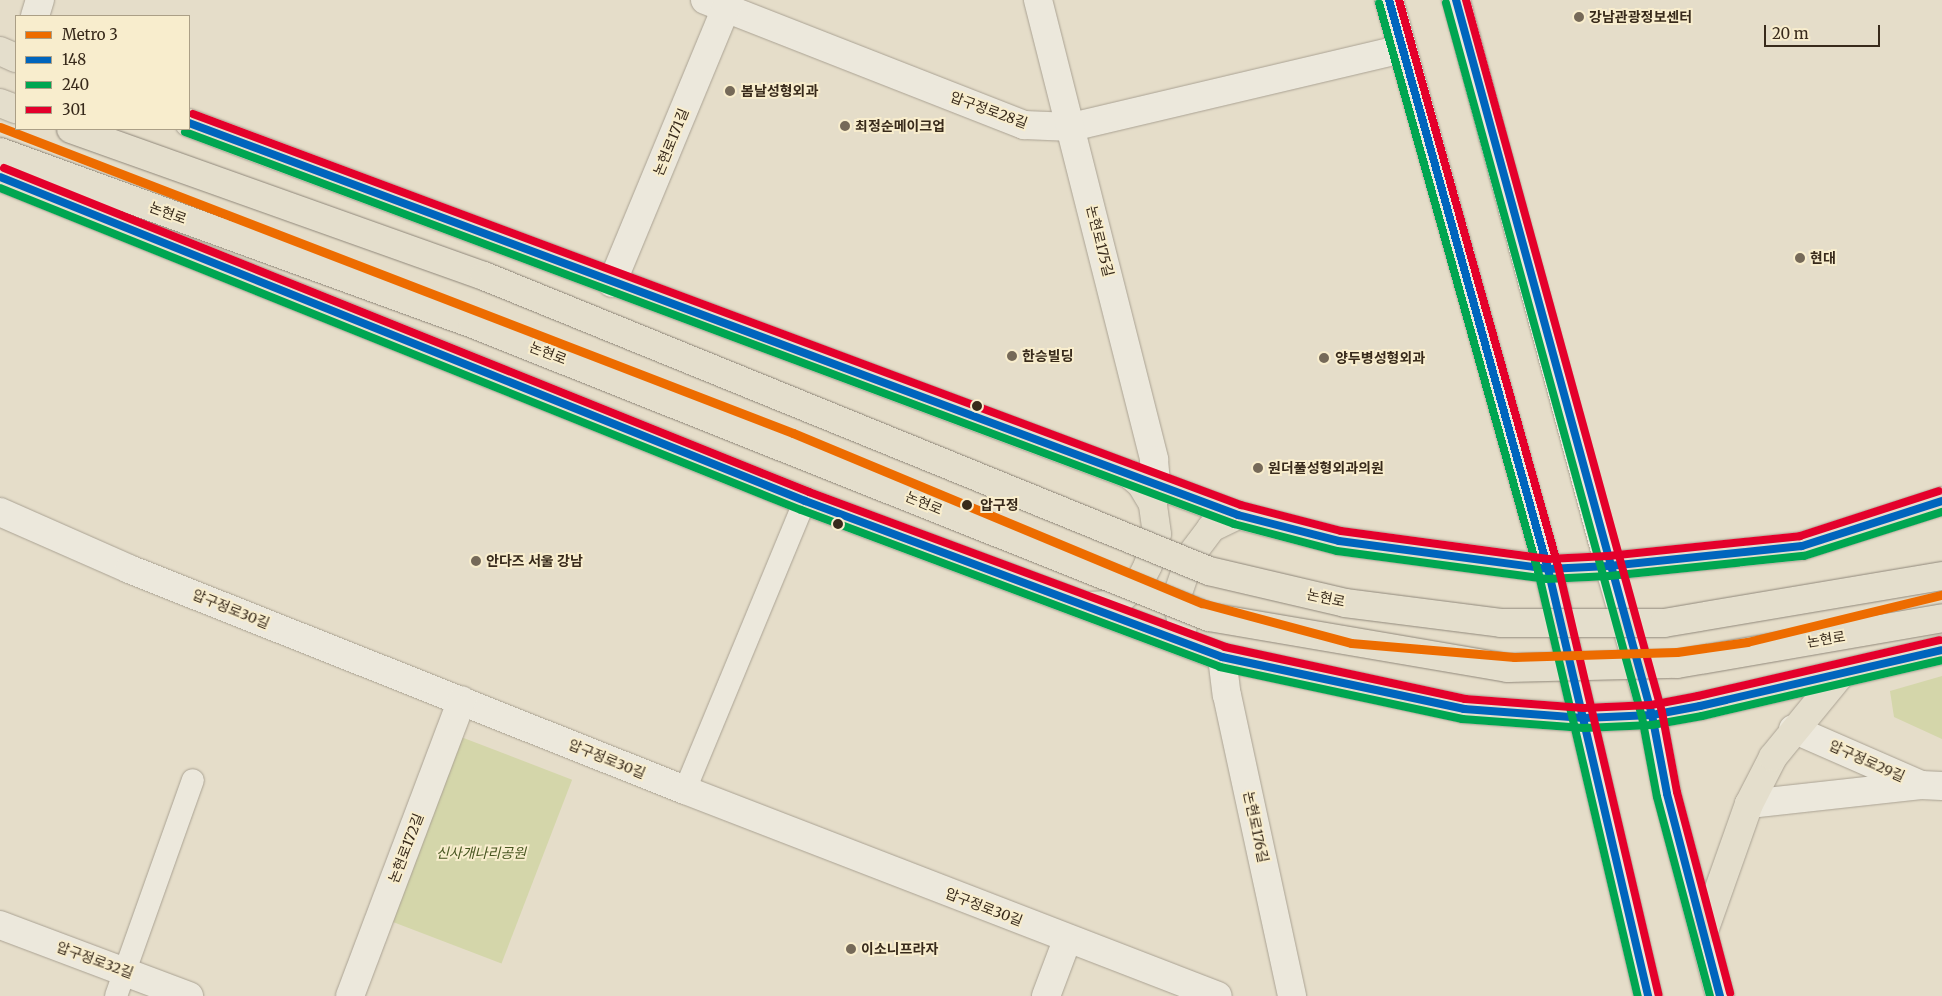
<!DOCTYPE html>
<html>
<head>
<meta charset="utf-8">
<style>
  body { margin:0 }
  #map { position:relative; width:1942px; height:996px; overflow:hidden; background:#e5ddc9; font-family:Merriweather,"Noto Sans KR",serif }
  div>[style] { position:absolute }
  .green>* { inset:0; background:#d4d6aa; transform-origin:0 0 }
  .roads { filter:drop-shadow(0 0 1px #aaa293) drop-shadow(0 0 1px #aaa293) }
  .lane>* { height:22px; margin:-11px; padding:0 11px; transform-origin:11px; border-radius:11px; background:#ece8dc }
  .street>* { height:28px; margin:-14px; padding:0 14px; transform-origin:14px; border-radius:14px; background:#ece8dc }
  .secondary>* { height:28px; margin:-14px; padding:0 14px; transform-origin:14px; border-radius:14px; background:#ece8dc }
  .primary>* { height:28px; margin:-14px; padding:0 14px; transform-origin:14px; border-radius:14px; background:#e4decc }
  .bridges { filter:drop-shadow(0 0 1px #8f877a) drop-shadow(0 0 1px #8f877a) }
  .primary-bridge>* { height:28px; margin:-14px; padding:0 14px; transform-origin:14px; border-radius:14px; background:#e4decc }
  .bus-1>* { height:8px; margin:-4px; padding:0 4px; transform-origin:4px; border-radius:4px; background:#0065bd }
  .bus-2>* { height:8px; margin:-4px; padding:0 4px; transform-origin:4px; border-radius:4px; background:#00a651 }
  .bus-3>* { height:8px; margin:-4px; padding:0 4px; transform-origin:4px; border-radius:4px; background:#e4002b }
  .metro-1>* { height:9px; margin:-4.5px; padding:0 4.5px; transform-origin:4.5px; border-radius:4.5px; background:#ed6c00 }
  .dots>* { width:14px; height:14px; translate:-50% -50%; box-sizing:border-box; border:2px solid #f8edcd; border-radius:50% }
  span { translate:-50% -50%; white-space:nowrap; text-align:center; line-height:1.15; -webkit-text-stroke:4px #f8edcd; paint-order:stroke }
  .poi-label { font-size:14px; color:#382a1b; font-weight:700 }
  .left { translate:0 -50%; text-align:left }
  .street-label { font-size:14px; color:#382a1b }
  .stop-label { font-size:14px; color:#382a1b; font-weight:700 }
  .park-label { font-size:14px; color:#475620; font-style:italic }
  .legend { position:absolute; left:15px; top:15px; width:175px; height:115px; box-sizing:border-box; background:#f8edcd; border:1px solid #ab9f86; margin:0; padding:6px 9px; list-style:none; font-size:15px; color:#382a1b }
  .legend li { display:flex; align-items:center; gap:10px; height:25px }
  .legend b { width:25px; border:1px solid #ab9f86 }
  .scale { position:absolute; left:1764px; top:25px; width:116px; height:22px; box-sizing:border-box; border:2px solid #382a1b; border-top:0; padding-left:6px; font-size:15px; line-height:18px; white-space:nowrap; color:#382a1b; -webkit-text-stroke:4px #f8edcd; paint-order:stroke }
</style>
</head>
<body>
<div id="map">
  <div class="green">
    <i style="clip-path:polygon(1942px 676px,1942px 739px,1894px 717px,1890px 691px)"></i>
    <i style="left:461px;top:737px;width:119px;height:197px;rotate:21deg"></i>
  </div>
  <div class="roads">
    <div class="lane">
      <i style="left:685px;top:790px;width:313px;rotate:-67.5deg"></i>
      <i style="left:116px;top:996px;width:229px;rotate:-70.4deg"></i>
    </div>
    <div class="street">
      <i style="left:705px;top:0;width:343px;rotate:21.4deg"></i>
      <i style="left:1024px;top:125px;width:48px;rotate:2.4deg"></i>
      <i style="left:1072px;top:127px;width:339px;rotate:-13.3deg"></i>
      <i style="left:1038px;top:0;width:474px;rotate:75.8deg"></i>
      <i style="left:1154px;top:460px;width:23px;rotate:85deg"></i>
      <i style="left:35px;top:16px;width:17px;rotate:-73deg"></i>
      <i style="left:612px;top:283px;width:306px;rotate:-67.5deg"></i>
      <i style="left:0;top:512px;width:141px;rotate:23.8deg"></i>
      <i style="left:129px;top:569px;width:598px;rotate:21.68deg"></i>
      <i style="left:685px;top:790px;width:571px;rotate:21.13deg"></i>
      <i style="left:1222px;top:657px;width:38px;rotate:83deg"></i>
      <i style="left:1227px;top:695px;width:308px;rotate:77.8deg"></i>
      <i style="left:1793px;top:729px;width:140px;rotate:23.6deg"></i>
      <i style="left:1921px;top:785px;width:21px;rotate:3deg"></i>
      <i style="left:1749px;top:804px;width:173px;rotate:-6.3deg"></i>
      <i style="left:0;top:925px;width:202px;rotate:20.6deg"></i>
      <i style="left:350px;top:996px;width:316px;rotate:-69.3deg"></i>
      <i style="left:1046px;top:996px;width:60px;rotate:-69.4deg"></i>
    </div>
    <div class="secondary">
      <i style="left:1389px;top:0;width:591px;rotate:74.39deg"></i>
      <i style="left:1548px;top:569px;width:439px;rotate:76.8deg"></i>
      <i style="left:1456px;top:0;width:586px;rotate:74.87deg"></i>
      <i style="left:1609px;top:566px;width:155px;rotate:73.9deg"></i>
      <i style="left:1652px;top:715px;width:80px;rotate:79.2deg"></i>
      <i style="left:1667px;top:794px;width:209px;rotate:75.3deg"></i>
    </div>
    <div class="primary">
      <i style="left:0;top:51px;width:17px;rotate:24deg"></i>
      <i style="left:0;top:103px;width:17px;rotate:21deg"></i>
      <i style="left:189px;top:123px;width:1120px;rotate:20.49deg"></i>
      <i style="left:1238px;top:515px;width:104px;rotate:14.4deg"></i>
      <i style="left:1339px;top:541px;width:211px;rotate:7.6deg"></i>
      <i style="left:1548px;top:569px;width:61px;rotate:-2.8deg"></i>
      <i style="left:1609px;top:566px;width:194px;rotate:-5.9deg"></i>
      <i style="left:1802px;top:546px;width:147px;rotate:-17.8deg"></i>
      <i style="left:0;top:177px;width:868px;rotate:21.92deg"></i>
      <i style="left:805px;top:501px;width:445px;rotate:20.5deg"></i>
      <i style="left:1222px;top:657px;width:248px;rotate:12.1deg"></i>
      <i style="left:1464px;top:709px;width:120px;rotate:4.3deg"></i>
      <i style="left:1584px;top:718px;width:68px;rotate:-2.5deg"></i>
      <i style="left:1652px;top:715px;width:49px;rotate:-10.6deg"></i>
      <i style="left:1700px;top:706px;width:248px;rotate:-13deg"></i>
      <i style="left:1088px;top:606px;width:19px;rotate:-3deg"></i>
      <i style="left:1107px;top:605px;width:14px;rotate:-25deg"></i>
      <i style="left:1120px;top:599px;width:25px;rotate:-40deg"></i>
      <i style="left:1139px;top:583px;width:20px;rotate:-63deg"></i>
      <i style="left:1148px;top:565px;width:32px;rotate:-74deg"></i>
      <i style="left:1157px;top:534px;width:30px;rotate:-98deg"></i>
      <i style="left:1153px;top:504px;width:23px;rotate:-121deg"></i>
      <i style="left:1141px;top:484px;width:16px;rotate:-140deg"></i>
      <i style="left:1183px;top:626px;width:28px;rotate:-105deg"></i>
      <i style="left:1176px;top:599px;width:46px;rotate:-71.2deg"></i>
      <i style="left:1191px;top:555px;width:34px;rotate:-53deg"></i>
      <i style="left:1211px;top:528px;width:30px;rotate:-26deg"></i>
      <i style="left:1704px;top:931px;width:135px;rotate:-70.5deg"></i>
      <i style="left:1749px;top:804px;width:53px;rotate:-62.9deg"></i>
      <i style="left:1773px;top:757px;width:107px;rotate:-50.7deg"></i>
    </div>
  </div>
  <div class="bridges">
    <div class="primary-bridge">
      <i style="left:71px;top:129px;width:438px;rotate:19.6deg"></i>
      <i style="left:484px;top:276px;width:783px;rotate:22.14deg"></i>
      <i style="left:1209px;top:571px;width:140px;rotate:13.2deg"></i>
      <i style="left:1345px;top:603px;width:157px;rotate:7.3deg"></i>
      <i style="left:1501px;top:623px;width:163px"></i>
      <i style="left:1664px;top:623px;width:282px;rotate:-9.6deg"></i>
      <i style="left:0;top:152px;width:503px;rotate:19.98deg"></i>
      <i style="left:473px;top:324px;width:792px;rotate:21.71deg"></i>
      <i style="left:1209px;top:617px;width:303px;rotate:9.7deg"></i>
      <i style="left:1508px;top:668px;width:169px;rotate:-1.4deg"></i>
      <i style="left:1677px;top:664px;width:269px;rotate:-9.8deg"></i>
    </div>
  </div>
  <div class="bus-1">
    <i style="left:1389px;top:0;width:591px;rotate:74.39deg"></i>
    <i style="left:1548px;top:569px;width:439px;rotate:76.8deg"></i>
    <i style="left:1456px;top:0;width:741px;rotate:74.67deg"></i>
    <i style="left:1652px;top:715px;width:80px;rotate:79.2deg"></i>
    <i style="left:1667px;top:794px;width:209px;rotate:75.3deg"></i>
    <i style="left:189px;top:123px;width:1120px;rotate:20.49deg"></i>
    <i style="left:1238px;top:515px;width:104px;rotate:14.4deg"></i>
    <i style="left:1339px;top:541px;width:211px;rotate:7.6deg"></i>
    <i style="left:1548px;top:569px;width:61px;rotate:-2.8deg"></i>
    <i style="left:1609px;top:566px;width:194px;rotate:-5.9deg"></i>
    <i style="left:1802px;top:546px;width:147px;rotate:-17.8deg"></i>
    <i style="left:0;top:177px;width:868px;rotate:21.92deg"></i>
    <i style="left:805px;top:501px;width:445px;rotate:20.5deg"></i>
    <i style="left:1222px;top:657px;width:248px;rotate:12.1deg"></i>
    <i style="left:1464px;top:709px;width:120px;rotate:4.3deg"></i>
    <i style="left:1584px;top:718px;width:68px;rotate:-2.5deg"></i>
    <i style="left:1652px;top:715px;width:49px;rotate:-10.6deg"></i>
    <i style="left:1700px;top:706px;width:248px;rotate:-13deg"></i>
  </div>
  <div class="bus-2">
    <i style="left:1379px;top:3px;width:590px;rotate:74.36deg"></i>
    <i style="left:1538px;top:571px;width:437px;rotate:76.8deg"></i>
    <i style="left:1446px;top:3px;width:740px;rotate:74.65deg"></i>
    <i style="left:1642px;top:717px;width:81px;rotate:79.4deg"></i>
    <i style="left:1657px;top:797px;width:206px;rotate:75.1deg"></i>
    <i style="left:185px;top:132px;width:1120px;rotate:20.49deg"></i>
    <i style="left:1234px;top:524px;width:106px;rotate:14.7deg"></i>
    <i style="left:1337px;top:551px;width:212px;rotate:7.6deg"></i>
    <i style="left:1547px;top:579px;width:62px;rotate:-2.8deg"></i>
    <i style="left:1609px;top:576px;width:196px;rotate:-5.9deg"></i>
    <i style="left:1804px;top:556px;width:145px;rotate:-17.7deg"></i>
    <i style="left:0;top:188px;width:863px;rotate:21.9deg"></i>
    <i style="left:801px;top:510px;width:447px;rotate:20.5deg"></i>
    <i style="left:1220px;top:667px;width:248px;rotate:12.1deg"></i>
    <i style="left:1462px;top:719px;width:122px;rotate:4.2deg"></i>
    <i style="left:1584px;top:728px;width:68px;rotate:-2.5deg"></i>
    <i style="left:1652px;top:725px;width:51px;rotate:-10.2deg"></i>
    <i style="left:1702px;top:716px;width:246px;rotate:-13.1deg"></i>
  </div>
  <div class="bus-3">
    <i style="left:1399px;top:0;width:588px;rotate:74.31deg"></i>
    <i style="left:1558px;top:566px;width:440px;rotate:76.8deg"></i>
    <i style="left:1466px;top:0;width:738px;rotate:74.61deg"></i>
    <i style="left:1662px;top:712px;width:81px;rotate:79.4deg"></i>
    <i style="left:1677px;top:792px;width:208px;rotate:75.2deg"></i>
    <i style="left:193px;top:114px;width:1119px;rotate:20.46deg"></i>
    <i style="left:1241px;top:505px;width:103px;rotate:14.6deg"></i>
    <i style="left:1341px;top:531px;width:209px;rotate:7.7deg"></i>
    <i style="left:1548px;top:559px;width:60px;rotate:-2.9deg"></i>
    <i style="left:1608px;top:556px;width:193px;rotate:-5.9deg"></i>
    <i style="left:1800px;top:536px;width:146px;rotate:-17.9deg"></i>
    <i style="left:4px;top:168px;width:868px;rotate:21.92deg"></i>
    <i style="left:809px;top:492px;width:444px;rotate:20.4deg"></i>
    <i style="left:1225px;top:647px;width:246px;rotate:12.2deg"></i>
    <i style="left:1465px;top:699px;width:119px;rotate:4.3deg"></i>
    <i style="left:1584px;top:708px;width:67px;rotate:-2.6deg"></i>
    <i style="left:1651px;top:705px;width:48px;rotate:-10.8deg"></i>
    <i style="left:1698px;top:696px;width:248px;rotate:-13deg"></i>
  </div>
  <div class="metro-1">
    <i style="left:0;top:127px;width:850px;rotate:21.1deg"></i>
    <i style="left:793px;top:433px;width:443px;rotate:22.6deg"></i>
    <i style="left:1202px;top:603px;width:154px;rotate:15deg"></i>
    <i style="left:1351px;top:643px;width:164px;rotate:4.9deg"></i>
    <i style="left:1514px;top:657px;width:163px;rotate:-1.8deg"></i>
    <i style="left:1677px;top:652px;width:71px;rotate:-8.1deg"></i>
    <i style="left:1747px;top:642px;width:201px;rotate:-13.6deg"></i>
  </div>
  <div class="dots">
    <i style="left:1579px;top:17px;background:#756958"></i>
    <i style="left:730px;top:91px;background:#756958"></i>
    <i style="left:845px;top:126px;background:#756958"></i>
    <i style="left:1800px;top:258px;background:#756958"></i>
    <i style="left:1012px;top:356px;background:#756958"></i>
    <i style="left:1324px;top:358px;background:#756958"></i>
    <i style="left:977px;top:406px;background:#382a1b"></i>
    <i style="left:1258px;top:468px;background:#756958"></i>
    <i style="left:967px;top:505px;background:#382a1b"></i>
    <i style="left:838px;top:524px;background:#382a1b"></i>
    <i style="left:476px;top:561px;background:#756958"></i>
    <i style="left:851px;top:949px;background:#756958"></i>
  </div>
  <div class="poi-label">
    <span class="left" style="left:1589px;top:17px">강남관광정보센터</span>
    <span class="left" style="left:741px;top:91px">봄날성형외과</span>
    <span class="left" style="left:855px;top:126px">최정순메이크업</span>
    <span class="left" style="left:1810px;top:258px">현대</span>
    <span class="left" style="left:1022px;top:356px">한승빌딩</span>
    <span class="left" style="left:1335px;top:358px">양두병성형외과</span>
    <span class="left" style="left:1268px;top:468px">원더풀성형외과의원</span>
    <span class="left" style="left:486px;top:561px">안다즈 서울 강남</span>
    <span class="left" style="left:861px;top:949px">이소니프라자</span>
  </div>
  <div class="street-label">
    <span style="left:989px;top:110px;rotate:20deg">압구정로28길</span>
    <span style="left:671px;top:142px;rotate:-68deg">논현로171길</span>
    <span style="left:168px;top:213px;rotate:20deg">논현로</span>
    <span style="left:1100px;top:241px;rotate:76deg">논현로175길</span>
    <span style="left:548px;top:353px;rotate:21deg">논현로</span>
    <span style="left:924px;top:503px;rotate:22deg">논현로</span>
    <span style="left:1326px;top:598px;rotate:12deg">논현로</span>
    <span style="left:231px;top:609px;rotate:22deg">압구정로30길</span>
    <span style="left:1826px;top:639px;rotate:-9deg">논현로</span>
    <span style="left:607px;top:759px;rotate:22deg">압구정로30길</span>
    <span style="left:1867px;top:761px;rotate:24deg">압구정로29길</span>
    <span style="left:1256px;top:827px;rotate:78deg">논현로176길</span>
    <span style="left:406px;top:848px;rotate:-69deg">논현로172길</span>
    <span style="left:984px;top:907px;rotate:21deg">압구정로30길</span>
    <span style="left:95px;top:960px;rotate:20deg">압구정로32길</span>
  </div>
  <div class="stop-label">
    <span class="left" style="left:980px;top:505px">압구정</span>
  </div>
  <div class="park-label">
    <span style="left:481px;top:853px">신사개나리공원</span>
  </div>
  <ul class="legend">
  <li><b style="height:6px;background:#ed6c00"></b>Metro 3</li>
  <li><b style="height:6px;background:#0065bd"></b>148</li>
  <li><b style="height:6px;background:#00a651"></b>240</li>
  <li><b style="height:6px;background:#e4002b"></b>301</li>
  </ul>
  <div class="scale">20 m</div>
</div>
</body>
</html>
